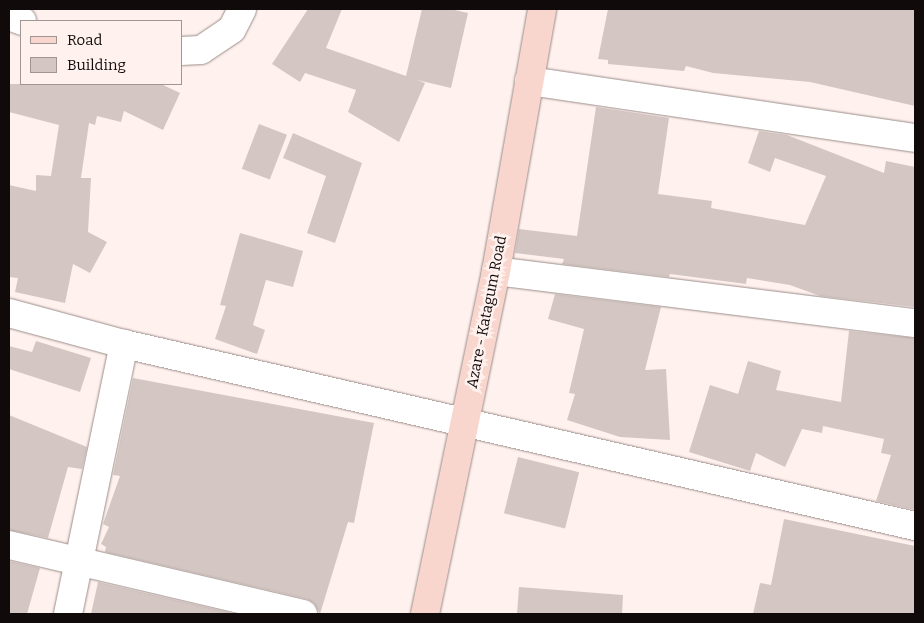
<!DOCTYPE html>
<html>
<head>
<meta charset="utf-8">
<style>
  body { margin:0 }
  #map { position:relative; width:924px; height:623px; overflow:hidden; background:#fff1ee; font-family:Bitter,serif }
  div>[style] { position:absolute }
  .building>* { inset:0; background:#d4c7c3; transform-origin:0 0 }
  .roads { filter:drop-shadow(0 0 1px #9a8d8a) drop-shadow(0 0 1px #9a8d8a) }
  .minor>* { height:28px; margin:-14px; padding:0 14px; transform-origin:14px; border-radius:14px; background:#fff }
  .primary>* { height:28px; margin:-14px; padding:0 14px; transform-origin:14px; border-radius:14px; background:#f8d6cd }
  span { translate:-50% -50%; white-space:nowrap; text-align:center; line-height:1.15; -webkit-text-stroke:5px #fff1ee; paint-order:stroke }
  .street-label { font-size:15px; color:#100b0a }
  .frame { position:absolute; inset:0; border:10px solid #100b0a; pointer-events:none }
  .legend { position:absolute; left:20px; top:20px; width:162px; height:65px; box-sizing:border-box; background:#fff1ee; border:1px solid #9f9593; margin:0; padding:6px 9px; list-style:none; font-size:15px; color:#100b0a }
  .legend li { display:flex; align-items:center; gap:10px; height:25px }
  .legend b { width:25px; border:1px solid #9f9593 }
</style>
</head>
<body>
<div id="map">
  <div class="building">
    <i style="clip-path:polygon(308px 9px,342px 9px,326px 48px,406px 76px,422px 9px,450px 9px,468px 13px,451px 88px,417px 80px,425px 83px,399px 142px,348px 112px,356px 90px,305px 73px,300px 82px,272px 64px)"></i>
    <i style="clip-path:polygon(608px 9px,915px 9px,915px 106px,810px 82px,713px 73px,686px 66px,684px 71px,608px 64px,608px 60px,598px 59px)"></i>
    <i style="clip-path:polygon(9px 84px,161px 84px,180px 93px,163px 130px,124px 111px,121px 122px,97px 116px,95px 125px,89px 123px,81px 178px,91px 178px,88px 232px,107px 242px,90px 273px,73px 264px,65px 303px,15px 292px,18px 278px,9px 277px,9px 185px,36px 191px,36px 175px,51px 176px,59px 125px,9px 112px)"></i>
    <i style="clip-path:polygon(596px 107px,669px 118px,658px 194px,712px 201px,711px 208px,805px 225px,826px 176px,775px 158px,770px 172px,748px 163px,759px 131px,787px 135px,884px 173px,886px 161px,915px 167px,915px 307px,820px 296px,790px 285px,747px 278px,746px 284px,670px 274px,669px 277px,562px 264px,564px 259px,515px 253px,519px 229px,577px 236px)"></i>
    <i style="left:259px;top:124px;width:30px;height:48px;rotate:21deg"></i>
    <i style="clip-path:polygon(293px 133px,362px 163px,335px 243px,307px 233px,326px 176px,283px 158px)"></i>
    <i style="clip-path:polygon(240px 233px,303px 251px,293px 287px,266px 280px,253px 325px,265px 330px,257px 354px,215px 339px,226px 306px,220px 305px)"></i>
    <i style="clip-path:polygon(555px 294px,661px 307px,645px 370px,666px 369px,670px 440px,620px 437px,567px 420px,575px 394px,569px 393px,584px 329px,548px 319px)"></i>
    <i style="clip-path:polygon(849px 331px,915px 338px,915px 510px,876px 501px,891px 455px,881px 453px,884px 439px,823px 426px,822px 433px,802px 429px,785px 467px,756px 453px,750px 471px,689px 452px,710px 385px,738px 394px,748px 361px,781px 371px,776px 390px,841px 402px)"></i>
    <i style="clip-path:polygon(36px 341px,91px 358px,80px 392px,9px 369px,9px 346px,32px 352px)"></i>
    <i style="clip-path:polygon(133px 378px,374px 423px,354px 523px,348px 522px,320px 614px,314px 603px,307px 599px,105px 552px,106px 547px,101px 544px,109px 527px,103px 524px,120px 476px,113px 475px)"></i>
    <i style="clip-path:polygon(9px 415px,87px 447px,82px 469px,68px 467px,48px 538px,9px 530px)"></i>
    <i style="left:518px;top:457px;width:63px;height:58px;rotate:14deg"></i>
    <i style="clip-path:polygon(784px 519px,915px 546px,915px 614px,753px 614px,760px 583px,771px 585px)"></i>
    <i style="clip-path:polygon(9px 561px,40px 568px,27px 614px,9px 614px)"></i>
    <i style="clip-path:polygon(98px 582px,236px 614px,91px 614px)"></i>
    <i style="clip-path:polygon(519px 587px,623px 595px,622px 614px,517px 614px)"></i>
  </div>
  <div class="roads">
    <div class="minor">
      <i style="left:9px;top:16px;width:14px;rotate:21deg"></i>
      <i style="left:181px;top:51px;width:20px;rotate:-3deg"></i>
      <i style="left:201px;top:50px;width:37px;rotate:-34deg"></i>
      <i style="left:232px;top:29px;width:22px;rotate:-63deg"></i>
      <i style="left:529px;top:81px;width:390px;rotate:8.4deg"></i>
      <i style="left:496px;top:271px;width:422px;rotate:7.1deg"></i>
      <i style="left:9px;top:313px;width:119px;rotate:15.1deg"></i>
      <i style="left:124px;top:344px;width:812px;rotate:12.96deg"></i>
      <i style="left:9px;top:545px;width:302px;rotate:13.2deg"></i>
      <i style="left:68px;top:614px;width:276px;rotate:-78.3deg"></i>
    </div>
    <div class="primary">
      <i style="left:425px;top:614px;width:350px;rotate:-78.3deg"></i>
      <i style="left:496px;top:271px;width:266px;rotate:-80deg"></i>
    </div>
  </div>
  <div class="street-label">
    <span style="left:487px;top:312px;rotate:-79deg">Azare - Katagum Road</span>
  </div>
  <div class="frame"></div>
  <ul class="legend">
  <li><b style="height:6px;background:#f8d6cd"></b>Road</li>
  <li><b style="height:14px;background:#d4c7c3"></b>Building</li>
  </ul>
</div>
</body>
</html>
